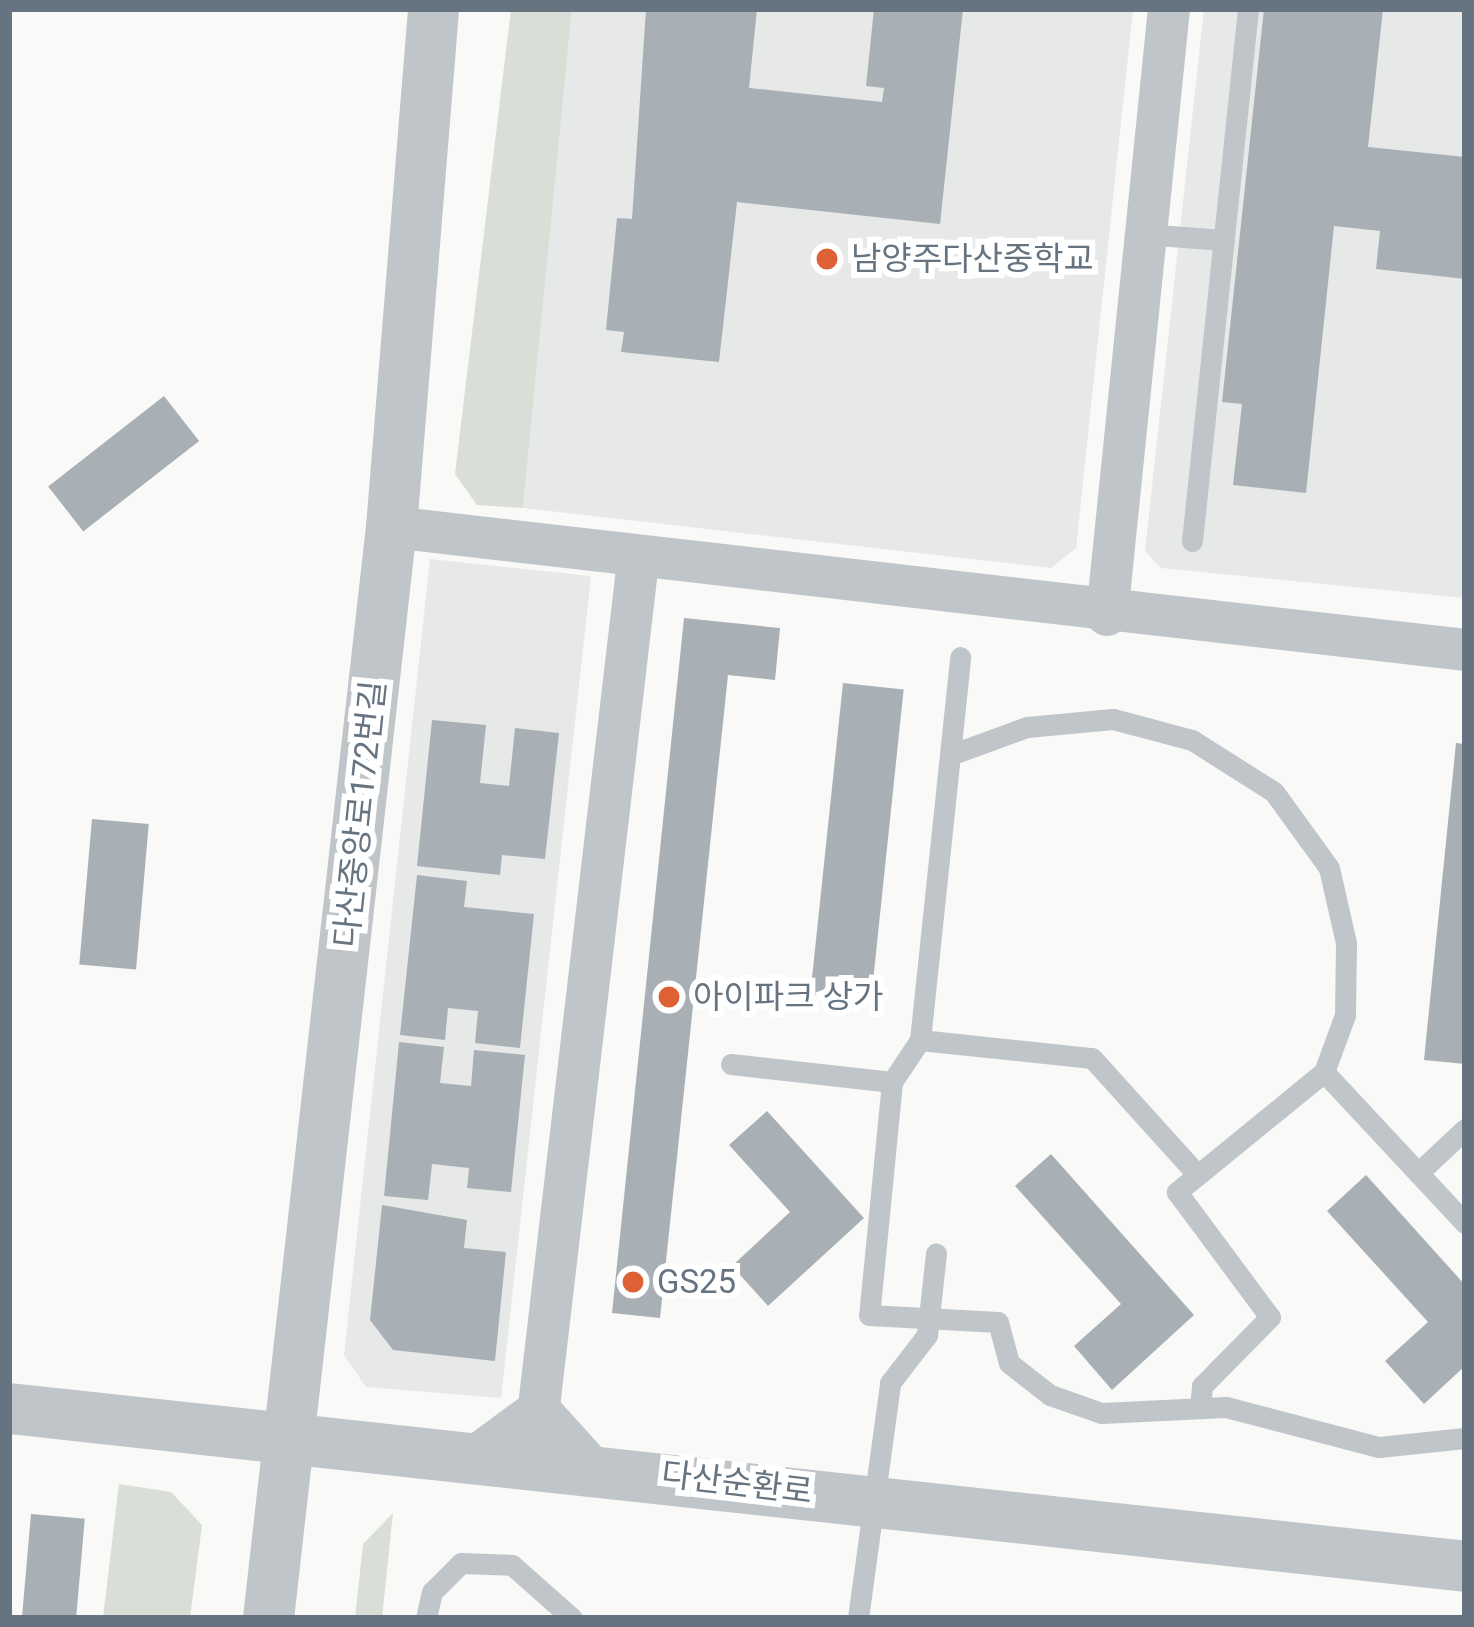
<!DOCTYPE html>
<html>
<head>
<meta charset="utf-8">
<style>
  body { margin:0 }
  #map { position:relative; width:1474px; height:1627px; overflow:hidden; background:#f9f9f7; font-family:Roboto,"Noto Sans KR",sans-serif }
  div>[style] { position:absolute }
  .built>* { inset:0; background:#e7e8e8 }
  .green>* { inset:0; background:#d9ded7 }
  .building>* { inset:0; background:#a8b0b6; transform-origin:0 0 }
  .service>* { height:21px; margin:-10.5px; padding:0 10.5px; transform-origin:10.5px; border-radius:10.5px; background:#c0c5c9 }
  .minor>* { height:42px; margin:-21px; padding:0 21px; transform-origin:21px; border-radius:21px; background:#c0c5c9 }
  .tertiary>* { height:51px; margin:-25.5px; padding:0 25.5px; transform-origin:25.5px; border-radius:25.5px; background:#c0c5c9 }
  .dots>* { width:33px; height:33px; translate:-50% -50%; box-sizing:border-box; border:6px solid #fff; border-radius:50% }
  span { translate:-50% -50%; white-space:nowrap; text-align:center; line-height:1.15; -webkit-text-stroke:12px #fff; paint-order:stroke }
  .poi-label { font-size:33px; color:#667481 }
  .left { translate:0 -50%; text-align:left }
  .street-label { font-size:33px; color:#667481 }
  .frame { position:absolute; inset:0; border:12px solid #667481; pointer-events:none }
</style>
</head>
<body>
<div id="map">
  <div class="built">
    <i style="clip-path:polygon(572px 9px,1133px 9px,1076px 548px,1051px 568px,523px 508px)"></i>
    <i style="clip-path:polygon(1204px 9px,1465px 9px,1465px 598px,1161px 568px,1145px 551px)"></i>
    <i style="clip-path:polygon(430px 559px,591px 576px,501px 1398px,366px 1387px,344px 1355px)"></i>
  </div>
  <div class="green">
    <i style="clip-path:polygon(511px 9px,572px 9px,523px 508px,477px 505px,455px 474px)"></i>
    <i style="clip-path:polygon(119px 1484px,171px 1492px,202px 1525px,190px 1618px,103px 1618px)"></i>
    <i style="clip-path:polygon(393px 1513px,382px 1618px,355px 1618px,363px 1544px)"></i>
  </div>
  <div class="building">
    <i style="clip-path:polygon(646px 9px,757px 9px,749px 88px,882px 102px,884px 88px,866px 86px,874px 9px,963px 9px,940px 224px,737px 202px,719px 362px,621px 352px,624px 332px,606px 330px,617px 218px,632px 219px)"></i>
    <i style="clip-path:polygon(1264px 9px,1383px 9px,1368px 147px,1465px 157px,1465px 279px,1376px 269px,1380px 231px,1334px 226px,1306px 493px,1233px 485px,1242px 404px,1222px 402px)"></i>
    <i style="left:164px;top:396px;width:57px;height:147px;rotate:52deg"></i>
    <i style="clip-path:polygon(684px 618px,780px 628px,775px 680px,728px 675px,660px 1318px,612px 1313px)"></i>
    <i style="left:843px;top:683px;width:61px;height:313px;rotate:6deg"></i>
    <i style="clip-path:polygon(432px 720px,486px 725px,480px 783px,509px 786px,515px 728px,559px 733px,545px 859px,502px 855px,500px 875px,417px 866px)"></i>
    <i style="clip-path:polygon(1456px 743px,1465px 744px,1465px 1064px,1424px 1060px)"></i>
    <i style="left:92px;top:819px;width:57px;height:146px;rotate:5deg"></i>
    <i style="clip-path:polygon(417px 875px,467px 881px,464px 907px,534px 914px,520px 1048px,475px 1043px,478px 1011px,448px 1008px,445px 1040px,400px 1035px)"></i>
    <i style="clip-path:polygon(399px 1042px,444px 1047px,440px 1083px,471px 1086px,474px 1050px,525px 1055px,511px 1192px,467px 1188px,469px 1168px,432px 1164px,428px 1200px,384px 1196px)"></i>
    <i style="clip-path:polygon(767px 1111px,864px 1218px,768px 1306px,732px 1266px,790px 1212px,729px 1145px)"></i>
    <i style="clip-path:polygon(1051px 1154px,1194px 1315px,1112px 1390px,1074px 1346px,1121px 1304px,1015px 1186px)"></i>
    <i style="clip-path:polygon(1366px 1175px,1465px 1285px,1465px 1366px,1424px 1404px,1385px 1361px,1428px 1322px,1327px 1211px)"></i>
    <i style="clip-path:polygon(382px 1205px,467px 1220px,464px 1248px,506px 1252px,495px 1361px,393px 1350px,370px 1320px)"></i>
    <i style="left:31px;top:1514px;width:54px;height:105px;rotate:5deg"></i>
  </div>
  <div class="service">
    <i style="left:1143px;top:234px;width:81px;rotate:4.2deg"></i>
    <i style="left:1192px;top:541px;width:535px;rotate:-83.99deg"></i>
    <i style="left:950px;top:755px;width:82px;rotate:-20deg"></i>
    <i style="left:1027px;top:727px;width:86px;rotate:-5.3deg"></i>
    <i style="left:1113px;top:719px;width:82px;rotate:14.9deg"></i>
    <i style="left:1192px;top:740px;width:97px;rotate:32.4deg"></i>
    <i style="left:1274px;top:792px;width:94px;rotate:54.1deg"></i>
    <i style="left:1329px;top:868px;width:77px;rotate:77.2deg"></i>
    <i style="left:1346px;top:943px;width:72px;rotate:90.8deg"></i>
    <i style="left:1345px;top:1015px;width:61px;rotate:110.2deg"></i>
    <i style="left:1324px;top:1072px;width:190px;rotate:140.8deg"></i>
    <i style="left:1177px;top:1192px;width:156px;rotate:53.4deg"></i>
    <i style="left:1270px;top:1317px;width:97px;rotate:134.6deg"></i>
    <i style="left:1202px;top:1386px;width:21px;rotate:95deg"></i>
    <i style="left:920px;top:1040px;width:385px;rotate:-84deg"></i>
    <i style="left:731px;top:1064px;width:162px;rotate:6.4deg"></i>
    <i style="left:892px;top:1082px;width:50px;rotate:-56.3deg"></i>
    <i style="left:920px;top:1040px;width:173px;rotate:6deg"></i>
    <i style="left:1092px;top:1058px;width:154px;rotate:47.9deg"></i>
    <i style="left:1324px;top:1072px;width:207px;rotate:47deg"></i>
    <i style="left:892px;top:1082px;width:234px;rotate:95.6deg"></i>
    <i style="left:869px;top:1315px;width:129px;rotate:3.1deg"></i>
    <i style="left:998px;top:1322px;width:42px;rotate:75deg"></i>
    <i style="left:1009px;top:1363px;width:52px;rotate:38deg"></i>
    <i style="left:1050px;top:1395px;width:54px;rotate:19.4deg"></i>
    <i style="left:1101px;top:1413px;width:125px;rotate:-2.7deg"></i>
    <i style="left:1226px;top:1407px;width:158px;rotate:14.7deg"></i>
    <i style="left:1379px;top:1447px;width:86px;rotate:-6deg"></i>
    <i style="left:1418px;top:1173px;width:64px;rotate:-43.1deg"></i>
    <i style="left:426px;top:1618px;width:27px;rotate:-77deg"></i>
    <i style="left:432px;top:1592px;width:41px;rotate:-45deg"></i>
    <i style="left:461px;top:1563px;width:51px;rotate:2.2deg"></i>
    <i style="left:512px;top:1565px;width:80px;rotate:41.5deg"></i>
    <i style="left:858px;top:1618px;width:237px;rotate:-82.2deg"></i>
    <i style="left:890px;top:1383px;width:61px;rotate:-52.4deg"></i>
    <i style="left:927px;top:1335px;width:82px;rotate:-83.7deg"></i>
  </div>
  <div class="minor">
    <i style="left:391px;top:527px;width:1081px;rotate:6.53deg"></i>
    <i style="left:1107px;top:615px;width:609px;rotate:-84.16deg"></i>
    <i style="left:538px;top:1415px;width:860px;rotate:-83.32deg"></i>
  </div>
  <div class="tertiary">
    <i style="left:9px;top:1408px;width:1465px;rotate:6.19deg"></i>
    <i style="left:485px;top:1454px;width:66px;rotate:-36.3deg"></i>
    <i style="left:538px;top:1415px;width:67px;rotate:48deg"></i>
    <i style="left:268px;top:1618px;width:1098px;rotate:-83.57deg"></i>
    <i style="left:391px;top:527px;width:520px;rotate:-85.36deg"></i>
  </div>
  <div class="dots">
    <i style="left:827px;top:259px;background:#dd6134"></i>
    <i style="left:669px;top:997px;background:#dd6134"></i>
    <i style="left:633px;top:1282px;background:#dd6134"></i>
  </div>
  <div class="poi-label">
    <span class="left" style="left:851px;top:259px">남양주다산중학교</span>
    <span class="left" style="left:693px;top:997px">아이파크 상가</span>
    <span class="left" style="left:657px;top:1282px">GS25</span>
  </div>
  <div class="street-label">
    <span style="left:360px;top:814px;rotate:-84deg">다산중앙로172번길</span>
    <span style="left:737px;top:1483px;rotate:7deg">다산순환로</span>
  </div>
  <div class="frame"></div>
</div>
</body>
</html>
